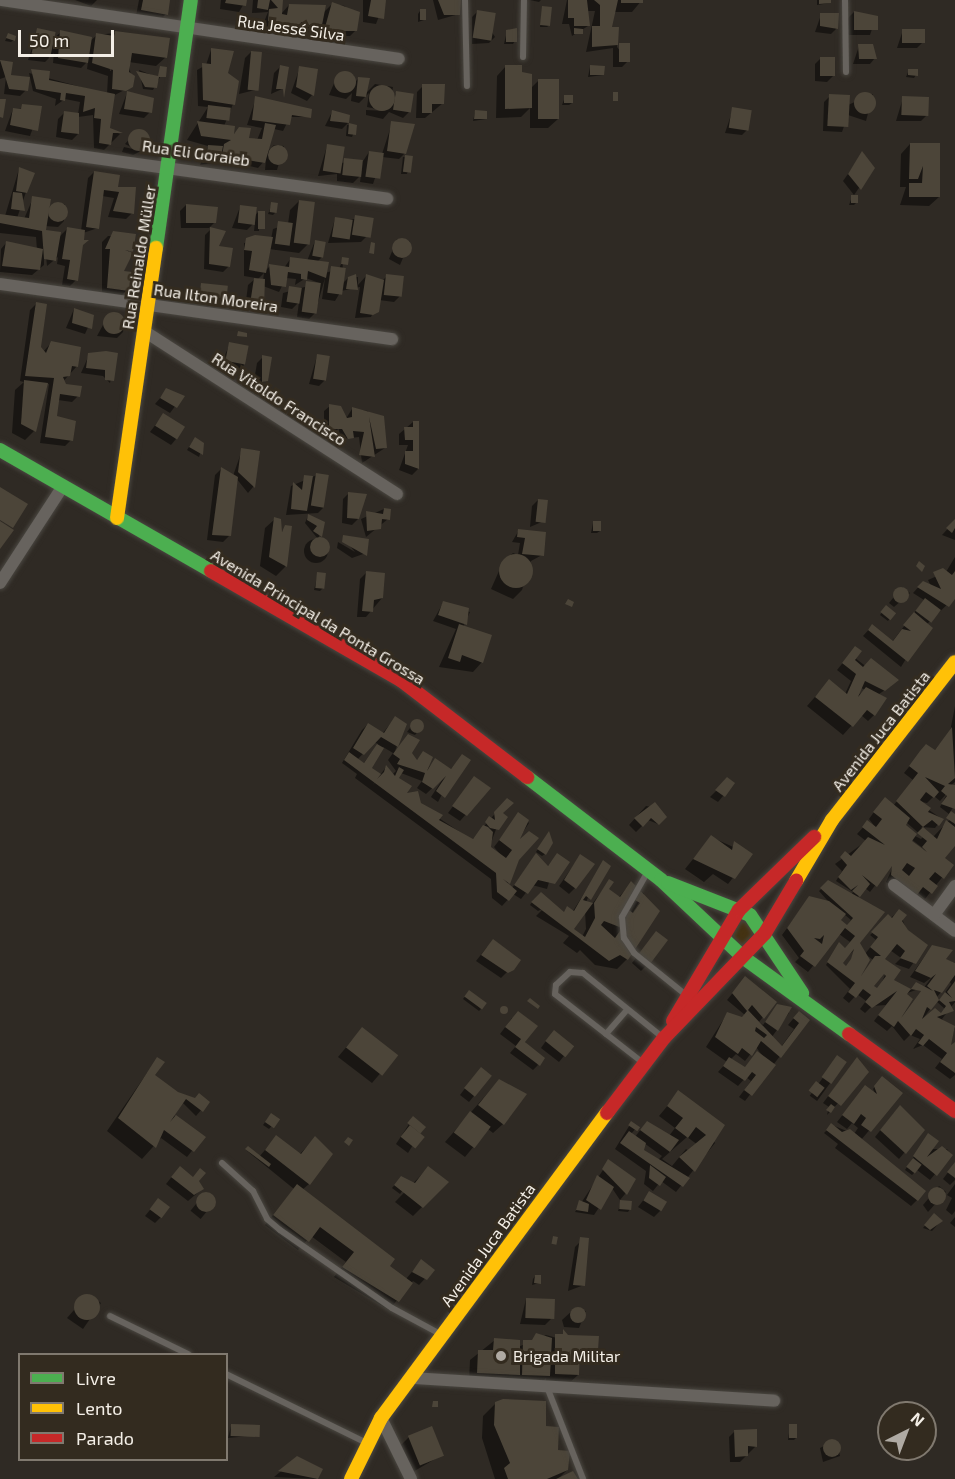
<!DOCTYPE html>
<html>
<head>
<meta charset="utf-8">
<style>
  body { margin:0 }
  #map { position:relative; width:955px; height:1479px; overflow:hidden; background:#2f2a24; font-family:"Exo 2",sans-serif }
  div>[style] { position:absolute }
  .green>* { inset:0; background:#443212 }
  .shadow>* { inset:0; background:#0007; transform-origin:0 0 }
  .round { border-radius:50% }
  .building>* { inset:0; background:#4c4539; transform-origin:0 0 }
  .roads { filter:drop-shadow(0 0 2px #4a4741) drop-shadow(0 0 2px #4a4741) }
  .lane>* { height:6px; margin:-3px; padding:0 3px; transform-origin:3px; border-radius:3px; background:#67635e }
  .street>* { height:12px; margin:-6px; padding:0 6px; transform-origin:6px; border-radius:6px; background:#67635e }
  .fast>* { height:14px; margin:-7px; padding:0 7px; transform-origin:7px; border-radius:7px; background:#4caf50 }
  .slow>* { height:14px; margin:-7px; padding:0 7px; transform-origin:7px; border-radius:7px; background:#ffc107 }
  .jam>* { height:14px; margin:-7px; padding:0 7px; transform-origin:7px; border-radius:7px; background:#c62828 }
  .dots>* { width:16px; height:16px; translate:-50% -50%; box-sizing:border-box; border:3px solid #332b1f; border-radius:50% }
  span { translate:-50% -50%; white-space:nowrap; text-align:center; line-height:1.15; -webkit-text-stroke:6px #332b1f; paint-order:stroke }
  .street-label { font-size:16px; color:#f4efe7 }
  .poi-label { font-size:16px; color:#f4efe7 }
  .left { translate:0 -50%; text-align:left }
  .legend { position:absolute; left:18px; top:1353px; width:210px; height:108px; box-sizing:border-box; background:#332b1f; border:2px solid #80796f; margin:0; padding:8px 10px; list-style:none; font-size:18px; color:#f4efe7 }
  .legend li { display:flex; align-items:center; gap:12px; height:30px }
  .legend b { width:30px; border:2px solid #80796f }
  .north { position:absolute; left:877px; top:1401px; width:60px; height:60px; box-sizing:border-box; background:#332b1f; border:2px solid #80796f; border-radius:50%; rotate:42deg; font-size:16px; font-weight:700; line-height:24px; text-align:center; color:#f4efe7 }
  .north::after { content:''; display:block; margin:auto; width:21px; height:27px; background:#afaaa3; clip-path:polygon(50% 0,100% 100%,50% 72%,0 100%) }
  .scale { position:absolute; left:18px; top:30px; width:96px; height:27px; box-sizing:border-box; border:3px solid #f4efe7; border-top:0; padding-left:8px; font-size:18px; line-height:21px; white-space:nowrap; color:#f4efe7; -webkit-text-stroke:4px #332b1f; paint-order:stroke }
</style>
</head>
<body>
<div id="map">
  <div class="green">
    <i style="clip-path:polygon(741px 920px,756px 929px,743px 948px,729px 932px)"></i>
  </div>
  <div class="shadow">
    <i style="clip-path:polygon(75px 0,97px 0,91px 6px)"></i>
    <i style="clip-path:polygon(139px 0,169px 0,166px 14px,160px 20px,136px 16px)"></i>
    <i style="clip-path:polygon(221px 0,246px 0,239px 12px,220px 9px)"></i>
    <i style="clip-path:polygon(253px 0,282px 0,281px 14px,289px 5px,323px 13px,332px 4px,345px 6px,356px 30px,350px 36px,319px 36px,321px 28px,314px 35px,298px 27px,293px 32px,262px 27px,268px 12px,252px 13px)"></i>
    <i style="clip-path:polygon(363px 0,385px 0,376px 24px,363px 22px)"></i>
    <i style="clip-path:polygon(433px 0,459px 0,459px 14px,438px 20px)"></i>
    <i style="clip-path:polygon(530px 0,541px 0,539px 2px)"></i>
    <i style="clip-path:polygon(567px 0,642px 0,632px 12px,613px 12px,611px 28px,617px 28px,617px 47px,628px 61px,622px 67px,613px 67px,613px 48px,586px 52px,595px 11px,587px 11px,588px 26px,572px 36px,569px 24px,562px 24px)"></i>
    <i style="clip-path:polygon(817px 0,830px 0,830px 3px,817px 5px)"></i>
    <i style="clip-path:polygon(543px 8px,550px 25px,547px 27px,540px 27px)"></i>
    <i style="clip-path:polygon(420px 11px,424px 20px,418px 22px,418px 14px)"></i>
    <i style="clip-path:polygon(478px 11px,495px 37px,489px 43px,472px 44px,472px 17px)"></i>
    <i style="clip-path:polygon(854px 12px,876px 17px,870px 35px,848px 35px,848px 18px)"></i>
    <i style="clip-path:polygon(821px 15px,837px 28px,831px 34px,815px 32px)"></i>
    <i style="clip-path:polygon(evenodd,38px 30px,53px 39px,61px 32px,89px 42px,97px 35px,115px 33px,166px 57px,156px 66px,129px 62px,132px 86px,113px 96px,108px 129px,120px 134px,104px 150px,94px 148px,93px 115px,78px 117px,78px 134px,72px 140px,56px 137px,58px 119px,64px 113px,78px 114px,80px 102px,65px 99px,55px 106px,56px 99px,33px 91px,29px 73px,107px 94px,108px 76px,87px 69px,88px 61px,81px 68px,53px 63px,54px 53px,45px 62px,28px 60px,38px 30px,109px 59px,113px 60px,111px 71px,110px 71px,109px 59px)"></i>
    <i style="clip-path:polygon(903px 30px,923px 42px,917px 48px,897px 48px)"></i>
    <i style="clip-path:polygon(507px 31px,515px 41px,513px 44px,504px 44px)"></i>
    <i style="clip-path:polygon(8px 35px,14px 40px,11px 42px,5px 41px)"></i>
    <i style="clip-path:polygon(859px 46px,875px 58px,870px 64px,853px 64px)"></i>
    <i style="clip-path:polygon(211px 50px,226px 73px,233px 104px,224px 126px,232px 136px,240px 128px,247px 142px,257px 140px,262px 128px,247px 125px,256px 98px,309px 117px,290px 117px,283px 131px,274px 129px,265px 154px,274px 145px,284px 146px,277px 170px,265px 170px,266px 159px,258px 168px,227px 161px,200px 165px,208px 146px,187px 140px,208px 107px,198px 106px,197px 70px,206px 65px)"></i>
    <i style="clip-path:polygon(251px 52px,255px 90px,239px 94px,245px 58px)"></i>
    <i style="clip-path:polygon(821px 58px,833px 76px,827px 82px,815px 81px,815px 64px)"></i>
    <i style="clip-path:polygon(0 61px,11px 63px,9px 79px,26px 90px,20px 96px,4px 94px,6px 77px,0 79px)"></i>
    <i style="clip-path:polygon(506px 66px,521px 73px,530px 89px,539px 80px,558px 119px,548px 128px,530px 128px,530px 108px,521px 117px,496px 118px,497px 76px)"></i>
    <i style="clip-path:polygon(280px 67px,282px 89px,271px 94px,274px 73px)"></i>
    <i style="clip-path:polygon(300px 67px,312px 95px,307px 101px,291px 93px)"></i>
    <i style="clip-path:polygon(590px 67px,603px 75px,588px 77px)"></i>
    <i style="clip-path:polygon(165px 68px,153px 90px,143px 89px,139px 70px,157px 77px)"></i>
    <i style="clip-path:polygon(909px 70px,916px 75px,914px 78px,906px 77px)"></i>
    <i style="clip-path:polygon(338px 74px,354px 75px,353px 84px,359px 78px,366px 93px,375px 84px,393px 87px,391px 98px,397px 92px,409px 112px,403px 118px,389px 112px,383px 119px,366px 115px,366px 110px,386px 111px,367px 107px,369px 93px,359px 103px,351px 101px,352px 93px,346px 99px,329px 95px)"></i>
    <i style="clip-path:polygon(423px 86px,443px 103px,425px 118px,416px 118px,417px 92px)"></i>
    <i style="clip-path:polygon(127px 93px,150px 112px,144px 118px,119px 114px)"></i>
    <i style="clip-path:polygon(873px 94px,866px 121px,848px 115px,842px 132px,823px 131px,824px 102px,830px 96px,848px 105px)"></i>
    <i style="clip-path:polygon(565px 97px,572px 103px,569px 105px,562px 105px)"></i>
    <i style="clip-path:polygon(903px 98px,927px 115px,921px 121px,896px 121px)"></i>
    <i style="clip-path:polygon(40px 108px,30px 136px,5px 131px,13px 109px)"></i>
    <i style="clip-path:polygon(733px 109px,748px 129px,742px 135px,725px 133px)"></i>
    <i style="clip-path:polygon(332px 112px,348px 123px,342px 129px,325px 126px)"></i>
    <i style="clip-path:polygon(475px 112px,486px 119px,473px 121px)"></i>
    <i style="clip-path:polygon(392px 123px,405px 153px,399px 159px,382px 157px,373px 184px,360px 182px,361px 175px,353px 183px,337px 181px,337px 174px,318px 176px,327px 146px,340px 163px,363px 161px,369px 152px,382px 154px)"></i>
    <i style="clip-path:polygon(347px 125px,356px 126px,352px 137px,346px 136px)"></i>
    <i style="clip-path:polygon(133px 135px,149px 135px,147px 148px,133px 155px,122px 152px,124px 147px,137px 150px,125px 144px)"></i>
    <i style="clip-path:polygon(910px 144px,938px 145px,939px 197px,929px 206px,900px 205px,906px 187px,900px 187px,901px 154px)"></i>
    <i style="clip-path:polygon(862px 154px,873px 168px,854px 195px,843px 181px)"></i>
    <i style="clip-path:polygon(403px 157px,411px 158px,407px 174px,401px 174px)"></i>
    <i style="clip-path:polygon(19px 169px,26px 192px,17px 218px,24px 219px,33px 198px,48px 206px,65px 204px,64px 221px,58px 227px,45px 226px,45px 231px,58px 238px,67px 229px,81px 231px,88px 178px,94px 172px,122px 190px,132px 213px,126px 219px,108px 217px,114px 198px,102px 196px,98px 228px,83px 233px,76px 280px,70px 286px,62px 285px,65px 266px,57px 264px,58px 257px,47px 266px,44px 236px,44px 265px,32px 275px,0 272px,1px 249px,6px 243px,37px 250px,36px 237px,0 233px,0 215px,5px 216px)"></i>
    <i style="clip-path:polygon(852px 197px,856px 203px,854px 205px,849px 205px)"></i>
    <i style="clip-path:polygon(evenodd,299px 201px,308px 244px,299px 253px,269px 249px,265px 271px,270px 266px,284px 268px,291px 258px,307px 261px,315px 241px,322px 257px,317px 262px,325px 273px,339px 269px,343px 259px,342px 284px,348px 278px,358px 277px,358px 285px,366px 276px,382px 281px,387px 276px,400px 296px,394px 302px,379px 300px,371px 317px,355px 318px,360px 287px,341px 291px,335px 301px,322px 299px,325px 278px,315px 313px,309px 319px,297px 317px,299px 302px,292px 309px,281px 307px,283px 293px,319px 283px,306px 278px,295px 285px,296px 279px,286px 278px,279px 292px,263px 286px,256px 311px,245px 309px,248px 285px,256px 278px,244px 276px,244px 243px,271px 239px,273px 229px,288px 224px,290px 210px,299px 201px,264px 273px,263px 281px,257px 280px,264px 273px)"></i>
    <i style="clip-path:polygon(272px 204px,276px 212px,273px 215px,268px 214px)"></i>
    <i style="clip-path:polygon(186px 205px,215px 222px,209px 228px,181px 228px,180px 211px)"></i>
    <i style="clip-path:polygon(240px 207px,254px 217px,258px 212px,259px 231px,254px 231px,255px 222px,247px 230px,232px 228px)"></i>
    <i style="clip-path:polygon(335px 219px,372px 219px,367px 236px,361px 242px,328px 243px)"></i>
    <i style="clip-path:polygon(211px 229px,224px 232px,217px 247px,229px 266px,223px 272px,204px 269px,205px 235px)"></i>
    <i style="clip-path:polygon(108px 236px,134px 236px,122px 273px,127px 290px,121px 296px,102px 294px,102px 242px)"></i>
    <i style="clip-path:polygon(397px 239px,410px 241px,400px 265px,389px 259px)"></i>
    <i style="clip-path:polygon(202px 284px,224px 299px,197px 298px)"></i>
    <i style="clip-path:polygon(36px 304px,39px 348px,43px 352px,51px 343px,77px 366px,60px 385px,78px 396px,72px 402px,58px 400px,55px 417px,71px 440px,65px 446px,40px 443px,49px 384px,42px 383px,34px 431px,25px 440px,12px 433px,15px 390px,24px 382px,20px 381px,30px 310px)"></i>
    <i style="clip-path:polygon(74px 309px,93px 316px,85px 334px,66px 328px)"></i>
    <i style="clip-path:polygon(109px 314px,125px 320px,123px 332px,117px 338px,97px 336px)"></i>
    <i style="clip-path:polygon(230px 343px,244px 365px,238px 371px,220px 367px)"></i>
    <i style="clip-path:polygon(89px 355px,116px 355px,110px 383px,103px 376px,81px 373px)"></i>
    <i style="clip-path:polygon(317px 356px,325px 380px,319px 386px,309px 384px)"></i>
    <i style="clip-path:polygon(263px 357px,267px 380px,253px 387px,257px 363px)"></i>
    <i style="clip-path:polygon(167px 390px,182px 397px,170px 413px,155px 404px)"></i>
    <i style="clip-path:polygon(330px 406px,347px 417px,352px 409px,368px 411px,385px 448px,362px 463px,359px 437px,340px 439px,339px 429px,324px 435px,324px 411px)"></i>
    <i style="clip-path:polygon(163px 415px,176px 439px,171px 445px,150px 432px)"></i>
    <i style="clip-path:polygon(413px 422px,418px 469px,412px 475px,399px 470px,408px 445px,399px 445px,399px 434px)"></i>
    <i style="clip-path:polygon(193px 441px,203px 444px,199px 457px,187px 450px)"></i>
    <i style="clip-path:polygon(242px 450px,258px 452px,253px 487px,248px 493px,236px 478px,229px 536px,223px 542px,207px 540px,215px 475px,221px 469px,233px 476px)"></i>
    <i style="clip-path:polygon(317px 475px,324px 507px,318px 513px,286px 515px,291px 486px)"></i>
    <i style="clip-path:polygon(349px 493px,358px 519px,352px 525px,342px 523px,343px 499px)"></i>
    <i style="clip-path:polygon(538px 500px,544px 521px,530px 527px,532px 506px)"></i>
    <i style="clip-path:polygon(384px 509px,388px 519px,366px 537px,361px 519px)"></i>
    <i style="clip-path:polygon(308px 516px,324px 523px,318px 539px,305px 523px)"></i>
    <i style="clip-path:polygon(275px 519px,280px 532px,290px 527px,285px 567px,276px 576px,260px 566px,265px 528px)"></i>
    <i style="clip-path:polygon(955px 521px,955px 540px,942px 535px)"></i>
    <i style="clip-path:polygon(593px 523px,600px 531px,597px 533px,591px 533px)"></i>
    <i style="clip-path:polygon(519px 530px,542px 555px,531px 561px,522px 590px,513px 599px,491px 589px,503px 562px,513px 553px,518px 555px,520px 543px,512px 542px)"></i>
    <i style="clip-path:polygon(343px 537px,366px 553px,352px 558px,337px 548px,338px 542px,355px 552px)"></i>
    <i class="round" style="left:304px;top:539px;width:24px;height:24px"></i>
    <i style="clip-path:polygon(955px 557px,955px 597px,927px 624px,901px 667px,863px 636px,872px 626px,892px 642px,924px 600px,913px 593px,923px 582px,931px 586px,928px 580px,946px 572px)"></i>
    <i style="clip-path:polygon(318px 573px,323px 588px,320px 591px,314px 590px)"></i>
    <i style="clip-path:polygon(366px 573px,382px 598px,366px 617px,357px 617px,360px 579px)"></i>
    <i style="clip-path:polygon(902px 587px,910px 593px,894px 607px,889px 603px)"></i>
    <i style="clip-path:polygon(443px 603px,470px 612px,463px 627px,482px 662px,473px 672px,439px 667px,456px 629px,433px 621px)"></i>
    <i style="left:886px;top:607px;width:10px;height:10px;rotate:37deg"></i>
    <i style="clip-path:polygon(evenodd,850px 654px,891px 686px,879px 694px,874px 715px,868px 721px,861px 715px,843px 735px,807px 706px,829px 681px,845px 694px,851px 681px,837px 670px,850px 654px,859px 687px,868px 691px,851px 697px,859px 687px)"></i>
    <i style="clip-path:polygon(evenodd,955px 706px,955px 782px,949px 787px,955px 787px,955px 804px,949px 814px,940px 807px,948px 792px,940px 801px,934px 796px,927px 803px,916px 801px,942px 819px,935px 828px,921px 827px,933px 837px,955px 814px,955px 843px,943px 859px,952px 865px,925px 899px,917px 892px,910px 900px,886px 882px,898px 856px,870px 892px,865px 888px,857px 898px,882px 912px,859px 943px,869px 960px,855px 981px,876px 962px,865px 954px,876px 940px,870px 935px,899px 911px,907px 931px,926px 945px,909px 969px,895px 964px,901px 958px,890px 950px,883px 959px,898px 971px,891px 980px,911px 990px,916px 984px,921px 988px,905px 994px,911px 999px,896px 1015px,900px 1019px,932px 977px,924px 983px,910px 977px,927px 953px,933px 947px,950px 951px,944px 959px,955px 963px,955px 1002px,942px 1019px,952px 1031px,955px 1027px,948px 1050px,955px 1044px,955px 1075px,950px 1079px,935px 1068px,942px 1059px,923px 1045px,913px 1049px,920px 1039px,910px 1035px,904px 1041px,892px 1026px,887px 1031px,874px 1021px,886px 1005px,872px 1006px,865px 1013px,860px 1009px,866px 1001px,857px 994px,849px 1003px,843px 998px,850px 989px,826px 965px,839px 944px,845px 949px,850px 942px,839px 934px,808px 972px,795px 962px,799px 958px,782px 935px,809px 898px,835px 909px,819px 891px,829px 882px,851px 895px,853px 892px,836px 881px,842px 871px,835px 864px,866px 841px,857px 834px,868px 822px,876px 828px,869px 819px,879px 805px,885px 799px,893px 806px,906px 790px,913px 780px,904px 773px,926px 746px,934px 751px,950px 732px,955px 706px,906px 822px,923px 837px,921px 839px,901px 829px,906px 822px,955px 706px,911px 839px,924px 849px,923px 850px,909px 842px,911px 839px,955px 706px,891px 848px,894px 850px,886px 856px,885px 855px,891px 848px,955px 706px,844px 914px,851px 920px,847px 926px,839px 921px,844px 914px,955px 706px,839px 924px,831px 935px,825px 931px,839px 924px,955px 706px,855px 949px,856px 952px,846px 968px,841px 963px,855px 949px,955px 706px,940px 964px,944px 968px,934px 972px,940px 964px,955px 706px,888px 968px,878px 991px,872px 987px,888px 968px,955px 706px,950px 982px,951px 984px,939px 1001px,935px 999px,950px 982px,955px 706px,936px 1001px,945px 1009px,940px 1016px,934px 1010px,919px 1024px,936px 1001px)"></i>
    <i style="clip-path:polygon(evenodd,395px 718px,405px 724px,395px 751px,403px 742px,416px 761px,424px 753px,426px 770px,436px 760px,450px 770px,462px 756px,438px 802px,431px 797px,444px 777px,426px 794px,417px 788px,422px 781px,401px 773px,397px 778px,404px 795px,472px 840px,507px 800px,489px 848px,505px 860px,494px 847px,519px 814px,529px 823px,515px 844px,518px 859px,507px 885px,512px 888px,536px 855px,547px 867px,557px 855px,547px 889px,532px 885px,521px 899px,513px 894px,502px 906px,492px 898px,491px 879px,355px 778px,357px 774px,342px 763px,362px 730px,368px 724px,382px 734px,395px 718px,374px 742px,378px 744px,363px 764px,357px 760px,374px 742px,395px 718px,383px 747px,393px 753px,388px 760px,396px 771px,392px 775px,386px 767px,373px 785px,379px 774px,370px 768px,383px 747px)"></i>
    <i style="clip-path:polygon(416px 720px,423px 725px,415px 735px,407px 732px)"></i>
    <i style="clip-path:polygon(474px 778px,489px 788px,460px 821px,448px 813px)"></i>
    <i style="clip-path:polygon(725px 782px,723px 796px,718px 802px,710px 797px)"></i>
    <i style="clip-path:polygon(646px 806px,658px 808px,658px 824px,648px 820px,636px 832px,629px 825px)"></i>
    <i style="clip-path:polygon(547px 835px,545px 854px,542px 856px,536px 852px)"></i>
    <i style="clip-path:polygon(711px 837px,751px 855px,728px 884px,713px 874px,704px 882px,685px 869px)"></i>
    <i style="clip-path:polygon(580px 856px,575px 888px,569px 894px,559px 886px)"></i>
    <i style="clip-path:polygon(evenodd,604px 862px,586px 902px,592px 904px,610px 881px,607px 890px,619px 897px,631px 883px,644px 894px,625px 925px,643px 901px,627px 959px,617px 969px,595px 965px,580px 950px,577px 953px,563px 943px,569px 936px,536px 916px,544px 908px,538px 911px,530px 905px,534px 899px,563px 913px,573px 911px,604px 862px,585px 911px,586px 929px,582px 937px,572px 929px,585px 911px)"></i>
    <i style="clip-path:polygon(656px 933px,647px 965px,641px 971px,632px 963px)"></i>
    <i style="clip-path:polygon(487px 947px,519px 960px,501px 978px,476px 961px)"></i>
    <i style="clip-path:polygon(evenodd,740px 984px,775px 1002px,759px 1022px,763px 1025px,777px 1006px,787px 1006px,789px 1013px,769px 1041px,781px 1047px,794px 1029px,788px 1025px,793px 1019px,799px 1013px,808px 1020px,745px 1101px,739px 1097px,751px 1081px,746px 1077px,738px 1086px,718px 1072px,727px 1062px,706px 1047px,727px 1014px,742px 1019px,745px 1015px,727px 1000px,740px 984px,756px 1047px,764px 1058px,744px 1068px,730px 1060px,736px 1054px,745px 1061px,756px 1047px)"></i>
    <i style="clip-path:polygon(467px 994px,481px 1009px,479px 1011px,463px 999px)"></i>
    <i style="clip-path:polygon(512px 1018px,538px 1065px,533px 1070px,510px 1053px,516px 1046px,500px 1034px)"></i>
    <i style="clip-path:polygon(548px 1038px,572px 1046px,559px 1062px,541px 1048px)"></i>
    <i style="clip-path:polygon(353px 1039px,395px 1056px,372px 1083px,338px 1057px)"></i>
    <i style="left:838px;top:1057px;width:9px;height:48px;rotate:36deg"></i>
    <i style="clip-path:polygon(852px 1065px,867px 1072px,827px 1115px,829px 1107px,823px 1103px)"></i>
    <i style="clip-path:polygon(147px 1073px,178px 1094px,208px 1102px,196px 1116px,182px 1102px,174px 1116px,203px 1137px,187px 1157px,161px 1138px,142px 1159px,107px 1131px)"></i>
    <i style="clip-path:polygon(475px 1075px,490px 1076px,469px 1102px,460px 1095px)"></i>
    <i style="clip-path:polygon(882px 1078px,901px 1093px,861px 1140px,917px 1200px,911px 1206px,835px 1148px,838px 1144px,824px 1133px,832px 1125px,854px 1134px,858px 1128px,852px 1123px,847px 1129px,837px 1122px,860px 1093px,876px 1095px,873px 1089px)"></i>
    <i style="clip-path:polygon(499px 1080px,503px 1124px,493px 1133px,488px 1129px,465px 1157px,445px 1142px)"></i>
    <i style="clip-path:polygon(evenodd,679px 1092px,715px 1143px,676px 1192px,661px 1181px,653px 1191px,644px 1184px,646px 1171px,615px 1149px,631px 1123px,637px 1127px,631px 1134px,635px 1137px,641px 1129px,669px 1136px,675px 1128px,659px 1116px,679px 1092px,687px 1137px,698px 1145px,692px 1153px,686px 1149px,672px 1166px,662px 1159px,687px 1137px,679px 1092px,644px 1143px,662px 1156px,657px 1161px,642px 1150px,644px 1143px)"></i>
    <i style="clip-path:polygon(894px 1113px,923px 1130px,899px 1159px,875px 1137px)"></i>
    <i style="clip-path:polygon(269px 1117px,278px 1119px,269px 1129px,263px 1125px)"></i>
    <i style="clip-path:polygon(411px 1121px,424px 1127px,408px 1153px,396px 1144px)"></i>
    <i style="clip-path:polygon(928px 1135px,930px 1149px,947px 1149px,951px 1155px,930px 1180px,917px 1170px,912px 1175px,905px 1170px)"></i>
    <i style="clip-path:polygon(276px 1137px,299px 1155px,315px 1138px,309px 1184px,302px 1190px,388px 1266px,406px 1279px,421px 1261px,433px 1270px,419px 1285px,413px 1281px,389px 1310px,334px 1277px,346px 1262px,311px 1236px,298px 1250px,265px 1225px,294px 1189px,246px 1150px,259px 1157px)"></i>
    <i style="clip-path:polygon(609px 1161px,634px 1180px,625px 1194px,620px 1200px,612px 1188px,594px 1215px,575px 1212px)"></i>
    <i style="clip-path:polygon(955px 1163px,955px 1180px,950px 1185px,943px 1179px)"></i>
    <i style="clip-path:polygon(428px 1168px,447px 1182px,413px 1216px,395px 1202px)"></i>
    <i style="clip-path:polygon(174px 1174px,198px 1180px,202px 1189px,188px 1201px,166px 1184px)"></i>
    <i style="clip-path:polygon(399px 1180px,408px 1183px,400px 1194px,392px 1188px)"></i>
    <i style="clip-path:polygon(955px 1184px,955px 1211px,952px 1215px,946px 1210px,952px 1198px,947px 1195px)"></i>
    <i style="clip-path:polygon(939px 1186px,946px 1192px,928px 1212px,923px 1205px)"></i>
    <i style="left:205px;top:1193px;width:13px;height:23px;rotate:39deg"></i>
    <i style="clip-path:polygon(649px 1193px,660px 1211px,654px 1217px,638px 1207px)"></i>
    <i style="clip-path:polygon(158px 1200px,161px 1217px,155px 1223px,145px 1216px)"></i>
    <i style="clip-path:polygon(621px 1202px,630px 1209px,628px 1212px,618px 1211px)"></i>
    <i style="clip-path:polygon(934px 1215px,941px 1221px,932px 1231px,923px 1228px)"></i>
    <i style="clip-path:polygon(955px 1217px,955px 1227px,950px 1223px)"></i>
    <i style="clip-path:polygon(581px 1241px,584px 1285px,568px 1291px,575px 1247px)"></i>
    <i style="clip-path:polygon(535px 1276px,539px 1283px,532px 1285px,533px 1279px)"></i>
    <i style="clip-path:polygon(88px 1294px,101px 1303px,83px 1329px,67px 1318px)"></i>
    <i style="clip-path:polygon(526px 1299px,551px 1319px,545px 1325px,520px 1324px)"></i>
    <i style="clip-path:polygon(573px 1310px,586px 1311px,579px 1328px,564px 1327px,562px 1320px)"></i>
    <i style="clip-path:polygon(546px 1335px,597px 1349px,587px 1359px,579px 1358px,578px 1375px,568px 1384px,546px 1383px,546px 1378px,539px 1385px,469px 1382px,470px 1360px,495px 1340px,518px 1347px)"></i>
    <i style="clip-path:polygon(496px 1403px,545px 1427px,567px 1470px,558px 1479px,576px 1479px,495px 1479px,482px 1438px,483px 1416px)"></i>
    <i style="clip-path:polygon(231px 1426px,258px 1435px,228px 1438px)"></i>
    <i style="clip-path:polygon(790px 1426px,797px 1437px,794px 1440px,788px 1440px)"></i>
    <i style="clip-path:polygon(735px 1431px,756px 1446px,740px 1462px,730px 1462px,729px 1437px)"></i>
    <i style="clip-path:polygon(409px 1437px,442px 1455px,411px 1473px,400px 1446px)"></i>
    <i style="clip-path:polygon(836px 1440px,840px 1456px,823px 1462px,820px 1448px)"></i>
    <i style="clip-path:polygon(297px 1458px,321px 1470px,316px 1479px,274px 1477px)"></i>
  </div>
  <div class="building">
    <i style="clip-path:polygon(143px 0,170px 0,168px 15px,141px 10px)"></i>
    <i style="clip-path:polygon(226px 0,247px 0,246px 6px,225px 3px)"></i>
    <i style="clip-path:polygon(258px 0,270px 0,268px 10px,257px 8px)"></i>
    <i style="clip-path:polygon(271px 0,283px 0,282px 14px,287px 15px,289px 4px,326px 5px,321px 30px,301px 22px,300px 27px,268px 21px,269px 9px,278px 8px)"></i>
    <i style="clip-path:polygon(371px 0,386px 0,384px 19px,368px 16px)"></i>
    <i style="clip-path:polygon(438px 0,461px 0,460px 15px,444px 15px)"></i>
    <i style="clip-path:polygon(568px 0,587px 0,590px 26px,574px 26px,574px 18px,568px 18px)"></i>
    <i style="clip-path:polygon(594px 0,618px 0,612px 27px,619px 27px,618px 45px,592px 47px,592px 26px,600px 26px,600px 5px)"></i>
    <i style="left:621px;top:0;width:22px;height:3px"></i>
    <i style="clip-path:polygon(819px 0,831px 0,831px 3px,819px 4px)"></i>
    <i style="clip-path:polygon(332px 2px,360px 12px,357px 31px,324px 31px)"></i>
    <i style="left:542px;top:6px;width:10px;height:19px;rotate:6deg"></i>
    <i style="left:426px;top:9px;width:11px;height:6px;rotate:90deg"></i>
    <i style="left:477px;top:10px;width:19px;height:28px;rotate:9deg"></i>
    <i style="clip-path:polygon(854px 11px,878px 16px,878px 30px,854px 30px)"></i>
    <i style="clip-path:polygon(820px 13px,839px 13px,838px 29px,820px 26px)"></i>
    <i style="left:37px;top:28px;width:19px;height:26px;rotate:12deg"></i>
    <i style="clip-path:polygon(517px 28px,517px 42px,506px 42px,506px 30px)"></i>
    <i style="clip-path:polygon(574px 28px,583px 29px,583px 34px,574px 34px)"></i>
    <i style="left:902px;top:29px;width:23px;height:14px"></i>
    <i style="clip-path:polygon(60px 30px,92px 37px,88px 63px,58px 58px)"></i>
    <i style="clip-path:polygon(115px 31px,170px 38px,167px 58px,132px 53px,129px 72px,135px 76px,133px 87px,126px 91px,112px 89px,113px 70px,92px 63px,96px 33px,114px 36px)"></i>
    <i style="clip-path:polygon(8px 33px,16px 36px,15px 41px,6px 38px)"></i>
    <i style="left:619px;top:43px;width:11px;height:19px"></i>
    <i style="clip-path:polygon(858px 44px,873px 44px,877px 59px,859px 59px)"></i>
    <i style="clip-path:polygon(211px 48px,234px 51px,228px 73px,239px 81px,235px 105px,203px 100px,202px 63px,211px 64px)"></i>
    <i style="left:251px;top:51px;width:11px;height:39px;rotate:5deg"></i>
    <i style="left:820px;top:57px;width:15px;height:19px"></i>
    <i style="clip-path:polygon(0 60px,13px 62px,11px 75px,30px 77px,28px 91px,9px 89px)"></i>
    <i style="clip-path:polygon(280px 65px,289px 67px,284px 98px,283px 89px,276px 89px)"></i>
    <i style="clip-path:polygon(505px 65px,522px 65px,522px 72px,532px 74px,532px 108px,505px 109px)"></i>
    <i style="clip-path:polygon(590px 65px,605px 66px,604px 75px,590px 75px)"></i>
    <i style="clip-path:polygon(160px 66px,167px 67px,166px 77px,159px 77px,157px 88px,145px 87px,136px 71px,158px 76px)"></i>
    <i style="clip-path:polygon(299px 66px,318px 69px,314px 96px,296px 87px)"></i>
    <i style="clip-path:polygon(31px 69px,50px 71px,49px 80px,115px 94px,110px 128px,123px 133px,113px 133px,111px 145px,99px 143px,101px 119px,94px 118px,95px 108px,83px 112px,85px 96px,66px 93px,65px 101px,60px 100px,61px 93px,36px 89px)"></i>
    <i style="clip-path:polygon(908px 69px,918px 69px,918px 76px,908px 75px)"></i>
    <i class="round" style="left:334px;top:71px;width:22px;height:22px"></i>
    <i style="clip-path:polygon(358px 77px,370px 78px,366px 97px,356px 96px)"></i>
    <i style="left:538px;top:79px;width:21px;height:40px"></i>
    <i style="clip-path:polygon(422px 84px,445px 84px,444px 104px,432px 104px,432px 113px,422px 113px)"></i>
    <i class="round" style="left:369px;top:85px;width:26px;height:26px"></i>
    <i style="clip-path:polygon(127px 91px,154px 98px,152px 113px,124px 109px)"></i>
    <i style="left:396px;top:91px;width:18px;height:19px;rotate:9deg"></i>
    <i class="round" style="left:854px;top:92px;width:22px;height:22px"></i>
    <i style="left:613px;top:92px;width:5px;height:9px"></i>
    <i style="left:829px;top:94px;width:21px;height:32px;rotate:3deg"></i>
    <i style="left:564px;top:95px;width:9px;height:8px"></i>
    <i style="clip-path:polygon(255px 96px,312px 109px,311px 118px,292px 115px,290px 125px,252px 120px)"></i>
    <i style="left:902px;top:96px;width:27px;height:19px;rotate:2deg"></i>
    <i style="clip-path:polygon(0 99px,6px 99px,3px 118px,0 117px)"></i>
    <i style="clip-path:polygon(22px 104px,42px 106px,38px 131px,10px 125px,13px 108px,21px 109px)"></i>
    <i style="left:208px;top:105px;width:23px;height:13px;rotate:7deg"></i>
    <i style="left:732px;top:107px;width:20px;height:21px;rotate:9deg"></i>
    <i style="clip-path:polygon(332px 110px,350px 115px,349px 123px,357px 125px,356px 135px,348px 134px,349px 123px,330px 121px)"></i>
    <i style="clip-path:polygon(475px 110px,487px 111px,487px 119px,474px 119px)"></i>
    <i style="clip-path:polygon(64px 111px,79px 113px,79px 134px,61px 132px)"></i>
    <i style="clip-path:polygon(197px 121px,235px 126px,234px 134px,239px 127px,251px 128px,249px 138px,262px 139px,265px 123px,276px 125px,265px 163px,222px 156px,224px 144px,231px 140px,201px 136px)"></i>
    <i style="clip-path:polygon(391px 121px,415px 124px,406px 154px,387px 151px)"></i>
    <i class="round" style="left:128px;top:129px;width:22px;height:22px"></i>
    <i style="clip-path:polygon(910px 143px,940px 143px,940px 197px,909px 197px,909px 183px,922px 183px,923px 166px,918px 179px,909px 179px)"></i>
    <i style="left:327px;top:144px;width:18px;height:27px;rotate:9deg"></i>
    <i style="clip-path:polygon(208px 145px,223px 146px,220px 162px,206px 159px)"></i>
    <i class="round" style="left:268px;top:145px;width:20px;height:20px"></i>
    <i style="left:369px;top:151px;width:15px;height:26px;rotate:8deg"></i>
    <i style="clip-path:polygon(862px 151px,875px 168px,861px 190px,848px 174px)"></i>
    <i style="left:405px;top:155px;width:8px;height:17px;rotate:7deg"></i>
    <i style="left:344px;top:158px;width:19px;height:17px;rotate:6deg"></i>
    <i style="clip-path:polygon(19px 167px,35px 173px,27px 193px,16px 191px)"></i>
    <i style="clip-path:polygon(94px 171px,120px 175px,118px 187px,136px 187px,134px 214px,113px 211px,119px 192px,104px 190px,99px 229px,86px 227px)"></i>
    <i style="clip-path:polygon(13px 192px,22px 193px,25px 211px,11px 209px)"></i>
    <i style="left:851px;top:195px;width:7px;height:8px"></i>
    <i style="clip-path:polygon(32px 196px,51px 199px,46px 230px,61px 232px,56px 261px,44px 259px,42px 231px,0 223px,0 214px,29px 218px)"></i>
    <i style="left:299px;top:200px;width:16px;height:43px;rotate:7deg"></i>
    <i style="left:271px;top:202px;width:7px;height:10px;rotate:8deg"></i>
    <i class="round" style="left:48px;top:202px;width:20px;height:20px"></i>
    <i style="clip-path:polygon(186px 204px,218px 207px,216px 223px,186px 223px)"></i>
    <i style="left:240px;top:205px;width:17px;height:18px;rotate:7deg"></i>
    <i style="left:258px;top:211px;width:7px;height:18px"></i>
    <i style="left:355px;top:215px;width:19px;height:20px;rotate:9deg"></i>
    <i style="left:335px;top:217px;width:18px;height:20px;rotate:9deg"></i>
    <i style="left:278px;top:221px;width:15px;height:23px;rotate:8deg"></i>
    <i style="clip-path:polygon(67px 227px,85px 230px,84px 240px,89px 240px,83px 245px,78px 281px,67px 279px,70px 260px,62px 259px)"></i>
    <i style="clip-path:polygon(210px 227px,226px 231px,219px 246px,233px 248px,230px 267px,209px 264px)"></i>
    <i style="clip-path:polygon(113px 231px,136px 234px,133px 252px,125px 250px,133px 253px,124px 271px,132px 272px,129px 291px,107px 288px,110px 249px,105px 249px)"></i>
    <i style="clip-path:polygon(255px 235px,273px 237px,266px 273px,249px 270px,252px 251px,244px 250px,246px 238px)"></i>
    <i class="round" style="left:392px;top:238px;width:20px;height:20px"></i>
    <i style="left:315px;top:240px;width:11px;height:16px;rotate:10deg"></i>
    <i style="clip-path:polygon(6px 241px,43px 249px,40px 270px,2px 266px)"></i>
    <i style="clip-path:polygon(371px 242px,375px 243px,374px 254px,369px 253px)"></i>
    <i style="clip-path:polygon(290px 257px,329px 262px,326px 278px,308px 271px,307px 280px,301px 279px,301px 274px,288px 272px,286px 287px,271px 285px,269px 264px,289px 267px)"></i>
    <i style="left:342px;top:257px;width:7px;height:7px;rotate:8deg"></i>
    <i style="left:331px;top:266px;width:15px;height:27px;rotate:8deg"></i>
    <i style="clip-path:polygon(356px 274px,358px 290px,346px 289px,348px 277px)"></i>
    <i style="clip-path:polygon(366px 274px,384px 280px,379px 312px,373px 315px,360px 313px)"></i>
    <i style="left:386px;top:274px;width:18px;height:21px;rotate:6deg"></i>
    <i style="clip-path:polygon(254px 278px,265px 279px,264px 306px,250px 304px)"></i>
    <i style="left:306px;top:281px;width:15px;height:31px;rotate:8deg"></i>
    <i style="left:201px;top:283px;width:27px;height:13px;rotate:6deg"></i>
    <i style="left:289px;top:286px;width:13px;height:16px;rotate:9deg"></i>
    <i style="clip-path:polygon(36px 302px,47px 304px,41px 347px,46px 353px,51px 341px,81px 347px,78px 367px,72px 366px,70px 376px,63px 377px,66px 384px,82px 386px,80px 397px,60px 394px,57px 416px,76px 421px,73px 441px,45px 437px,54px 378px,25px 376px)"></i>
    <i style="clip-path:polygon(74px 308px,94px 315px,92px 329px,72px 323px)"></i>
    <i class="round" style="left:103px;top:312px;width:22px;height:22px"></i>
    <i style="clip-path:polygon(238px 331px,247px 333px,247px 337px,237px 336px)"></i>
    <i style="left:229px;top:342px;width:20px;height:19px;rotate:11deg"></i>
    <i style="clip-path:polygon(106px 351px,118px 353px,114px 381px,105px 380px,105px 370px,86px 368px,88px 353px)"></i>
    <i style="left:317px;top:354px;width:13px;height:25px;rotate:9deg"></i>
    <i style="clip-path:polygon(262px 355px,272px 357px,268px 381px,262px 382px)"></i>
    <i style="clip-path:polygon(24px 380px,48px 383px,36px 432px,21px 424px)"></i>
    <i style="clip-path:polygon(166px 388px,185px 396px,177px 408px,160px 398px)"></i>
    <i style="clip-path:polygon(329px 404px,341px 406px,347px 418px,352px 417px,352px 407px,384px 416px,387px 448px,376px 449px,369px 417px,375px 457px,359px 455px,364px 432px,353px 431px,354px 438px,348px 439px,342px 429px,329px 429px)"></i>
    <i style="left:163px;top:413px;width:26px;height:15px;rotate:32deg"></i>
    <i style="clip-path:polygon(413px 421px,419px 421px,419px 469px,405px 464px,405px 451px,413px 451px,413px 440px,405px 440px,404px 427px,413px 427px)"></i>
    <i style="clip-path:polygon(195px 437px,204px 443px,203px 455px,189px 447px)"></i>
    <i style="clip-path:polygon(241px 448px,260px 451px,255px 488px,238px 472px)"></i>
    <i style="clip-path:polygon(221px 467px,238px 477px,231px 536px,212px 535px)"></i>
    <i style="left:316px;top:473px;width:13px;height:33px;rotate:9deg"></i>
    <i style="clip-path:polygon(304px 475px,313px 476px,307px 511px,291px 509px,293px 482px,302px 490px)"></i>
    <i style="clip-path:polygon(0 487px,28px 504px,13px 528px,0 520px)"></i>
    <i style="clip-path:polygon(348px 492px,367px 494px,359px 519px,347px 518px)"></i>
    <i style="left:538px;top:499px;width:10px;height:23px;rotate:6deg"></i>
    <i style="clip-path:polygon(384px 508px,391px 509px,390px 520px,382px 519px,381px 529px,367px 531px,366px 511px,383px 514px)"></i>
    <i style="clip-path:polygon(308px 514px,325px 522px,322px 537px,313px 531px,317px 526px,307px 520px)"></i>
    <i style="clip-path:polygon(274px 517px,281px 519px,282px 532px,285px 525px,292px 526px,287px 567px,269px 557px)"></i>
    <i style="clip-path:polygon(955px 519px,955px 528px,952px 533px,946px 528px)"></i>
    <i style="clip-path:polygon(0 521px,14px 530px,0 549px)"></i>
    <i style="left:593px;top:521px;width:8px;height:10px"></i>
    <i style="clip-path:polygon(518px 529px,546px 532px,544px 556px,522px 554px,525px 538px,517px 537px)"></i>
    <i style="clip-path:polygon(343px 535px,369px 539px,367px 556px,342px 542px)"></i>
    <i class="round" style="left:310px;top:537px;width:20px;height:20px"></i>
    <i class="round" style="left:499px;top:554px;width:34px;height:34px"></i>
    <i style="clip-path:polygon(919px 561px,925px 566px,922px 572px,916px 566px)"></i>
    <i style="clip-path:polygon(943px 568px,952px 575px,955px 571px,955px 599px,949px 607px,917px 587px,923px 581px,941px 589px,933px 572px)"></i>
    <i style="clip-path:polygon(366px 571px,385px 573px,383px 598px,374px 600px,373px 612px,362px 611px)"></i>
    <i style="left:317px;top:572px;width:9px;height:16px;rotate:6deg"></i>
    <i class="round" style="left:893px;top:587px;width:16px;height:16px"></i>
    <i style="left:925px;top:598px;width:20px;height:16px;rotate:37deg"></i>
    <i style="clip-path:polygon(568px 599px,574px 602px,572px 607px,565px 604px)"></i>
    <i style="clip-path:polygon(443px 601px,469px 608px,467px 625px,438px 615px)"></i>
    <i style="left:886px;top:605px;width:13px;height:9px;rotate:39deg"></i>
    <i style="clip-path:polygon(914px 612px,933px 628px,908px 662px,868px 630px,872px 624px,893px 641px,902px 629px,911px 631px,903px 625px)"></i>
    <i style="clip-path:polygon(459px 624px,492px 635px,483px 663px,462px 655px,460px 662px,448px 658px)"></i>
    <i style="clip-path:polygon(855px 646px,862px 651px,855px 660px,863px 667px,871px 658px,899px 680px,885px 691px,865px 681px,858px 697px,866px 687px,887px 698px,875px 716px,867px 710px,853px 727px,815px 697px,829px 679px,847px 694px,856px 674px,842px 663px)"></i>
    <i style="clip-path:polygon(395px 716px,407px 724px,398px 747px,408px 734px,420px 740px,412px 753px,417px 760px,423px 751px,433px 757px,427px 771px,435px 758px,451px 769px,462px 754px,471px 760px,445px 798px,436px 791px,446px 776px,433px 789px,422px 782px,425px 773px,397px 764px,400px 759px,393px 754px,398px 747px,381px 737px,364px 755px,353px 748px,368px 723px,384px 733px)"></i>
    <i class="round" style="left:410px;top:719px;width:14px;height:14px"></i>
    <i style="clip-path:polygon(952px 727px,955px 778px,948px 784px,955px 785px,955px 809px,941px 804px,947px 796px,941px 791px,945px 786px,925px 777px,939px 792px,934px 798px,926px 792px,920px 800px,931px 808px,928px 812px,944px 819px,939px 826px,932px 820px,923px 827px,896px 801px,918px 773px,909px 766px,920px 751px,926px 744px,935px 750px)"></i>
    <i style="clip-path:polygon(377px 744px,384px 748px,372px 768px,381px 774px,377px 779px,384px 772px,386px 765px,395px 776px,399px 767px,404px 770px,399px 778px,412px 786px,407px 793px,418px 791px,421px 803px,443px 815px,439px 820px,473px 839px,483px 825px,488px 827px,493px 832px,491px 847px,506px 858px,512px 850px,499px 840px,518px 812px,529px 820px,520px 839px,529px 831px,539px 838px,519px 860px,510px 884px,503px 879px,517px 891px,509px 901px,497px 892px,496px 873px,344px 760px,349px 752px,364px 763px)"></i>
    <i style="clip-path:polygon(474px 776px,491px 788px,467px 816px,452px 806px)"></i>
    <i style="clip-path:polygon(727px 777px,735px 783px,725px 797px,715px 790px)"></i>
    <i style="clip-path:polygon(evenodd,885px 797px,910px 818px,906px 825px,917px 834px,912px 841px,927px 852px,922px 847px,927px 841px,917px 833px,923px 827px,937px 839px,946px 820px,955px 827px,955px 846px,945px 858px,954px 865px,944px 879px,935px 872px,929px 879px,938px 886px,932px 894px,923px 887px,917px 895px,891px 875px,892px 866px,877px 887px,862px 875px,870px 884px,860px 897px,852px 891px,858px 885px,851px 890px,838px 877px,847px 865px,840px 857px,845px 851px,851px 856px,868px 837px,885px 845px,862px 827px,867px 820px,876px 827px,882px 819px,873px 812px,885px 797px,907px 863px,915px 868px,909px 876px,902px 870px,907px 863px)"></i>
    <i style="clip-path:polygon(507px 798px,514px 803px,503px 813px,508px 817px,499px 830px,490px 828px,485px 822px,489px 816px,495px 820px,494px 812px)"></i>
    <i style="clip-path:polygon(655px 802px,667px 817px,659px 825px,651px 818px,643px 827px,634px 818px)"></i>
    <i style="clip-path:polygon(951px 811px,955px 814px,955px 824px,946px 818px)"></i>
    <i style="clip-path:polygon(549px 831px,553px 843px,546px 855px,537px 849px)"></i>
    <i style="clip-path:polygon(711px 835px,732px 850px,734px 841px,753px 854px,735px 879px,693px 859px)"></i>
    <i style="clip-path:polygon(536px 853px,548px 866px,557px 853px,570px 862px,555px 884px,538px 880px,528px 894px,514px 885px)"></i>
    <i style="clip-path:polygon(580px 854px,595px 864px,576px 889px,564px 880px)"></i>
    <i style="clip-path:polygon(evenodd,603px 860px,611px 866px,591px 900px,586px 896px,583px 900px,593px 903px,574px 929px,585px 937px,595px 918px,594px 903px,609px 879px,614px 882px,609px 889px,620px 897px,631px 881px,660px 911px,628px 960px,620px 955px,609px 961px,531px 902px,541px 892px,564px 912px,567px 906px,574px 911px,603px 860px,635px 900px,640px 903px,633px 913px,629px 910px,635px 900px,603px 860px,604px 921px,622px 928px,615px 938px,601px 925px,604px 921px)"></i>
    <i style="clip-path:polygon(evenodd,828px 880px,885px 912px,860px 943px,870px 960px,861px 976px,875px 956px,881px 956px,870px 947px,878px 937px,871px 932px,888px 914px,892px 918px,899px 909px,907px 915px,902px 921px,908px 930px,928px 945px,916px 964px,900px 958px,905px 951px,897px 944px,885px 959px,901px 970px,894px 980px,911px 989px,907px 994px,913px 999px,901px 1018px,921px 991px,911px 989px,916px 982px,933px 991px,927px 986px,936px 974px,931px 978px,915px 971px,932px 945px,953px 950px,946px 959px,955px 963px,955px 975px,942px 993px,934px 990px,939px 1000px,931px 1010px,927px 1007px,922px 1019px,935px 1008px,941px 1013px,946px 1006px,939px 1000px,945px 992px,952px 998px,947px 992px,955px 981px,955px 1001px,949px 1002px,954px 1011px,937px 1017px,955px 1026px,951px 1045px,955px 1042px,955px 1073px,940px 1062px,947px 1053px,929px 1039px,923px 1046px,918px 1043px,924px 1035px,916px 1029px,911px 1036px,898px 1021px,894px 1027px,878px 1015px,897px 991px,872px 1008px,865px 1002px,871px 995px,863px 989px,856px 998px,848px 992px,855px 983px,827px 962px,839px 942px,845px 948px,855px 936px,845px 928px,815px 967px,800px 956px,804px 951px,787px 928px,809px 896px,829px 901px,846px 914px,841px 920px,847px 925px,853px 918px,820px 888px,828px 880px,824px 935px,822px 944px,814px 938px,820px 939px,824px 935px,828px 880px,854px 949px,851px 959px,846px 966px,843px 963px,854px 949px,828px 880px,884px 974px,886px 976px,877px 988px,874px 986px,884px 974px)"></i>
    <i style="left:656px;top:931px;width:15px;height:33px;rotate:37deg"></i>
    <i style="clip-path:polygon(493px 939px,521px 960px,514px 970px,508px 973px,481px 955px)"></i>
    <i style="clip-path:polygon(evenodd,745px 976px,777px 1002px,764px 1019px,752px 1005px,748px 1010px,782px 1046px,799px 1023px,793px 1018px,799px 1011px,810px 1020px,781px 1058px,761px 1041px,752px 1056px,742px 1048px,738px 1054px,715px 1037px,727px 1012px,742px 1017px,747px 1011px,732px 993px,745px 976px,756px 1027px,767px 1035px,764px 1038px,755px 1031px,756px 1027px)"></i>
    <i style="left:469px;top:990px;width:22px;height:8px;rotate:36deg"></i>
    <i style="clip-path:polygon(530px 998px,540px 1006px,538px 1009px,527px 1001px)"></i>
    <i style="clip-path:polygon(777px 1004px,792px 1007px,778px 1031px,765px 1022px)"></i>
    <i class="round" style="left:500px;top:1006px;width:8px;height:8px"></i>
    <i style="clip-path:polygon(518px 1011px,538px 1026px,525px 1042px,545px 1058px,540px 1066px,515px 1047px,521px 1039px,505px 1027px)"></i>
    <i style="left:362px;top:1027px;width:46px;height:26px;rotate:38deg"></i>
    <i style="left:554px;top:1030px;width:26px;height:14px;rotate:39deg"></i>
    <i style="clip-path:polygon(757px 1051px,776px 1065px,752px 1096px,744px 1090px,756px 1075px,752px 1072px,745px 1081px,723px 1066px,729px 1057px,745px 1067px)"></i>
    <i style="left:837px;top:1055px;width:12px;height:27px;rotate:35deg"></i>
    <i style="clip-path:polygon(157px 1057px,165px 1062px,155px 1075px,178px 1092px,195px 1098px,199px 1093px,210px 1102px,203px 1112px,186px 1099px,170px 1122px,176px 1115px,206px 1137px,194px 1152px,164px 1130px,156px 1148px,118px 1118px)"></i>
    <i style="clip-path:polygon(857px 1057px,869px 1072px,841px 1106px,828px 1096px)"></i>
    <i style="left:481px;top:1067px;width:14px;height:27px;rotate:39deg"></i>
    <i style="clip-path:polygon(882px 1076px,903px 1093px,871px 1132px,861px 1125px,866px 1118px,861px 1114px,854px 1124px,842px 1115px,865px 1085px,877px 1094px,874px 1086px)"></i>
    <i style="clip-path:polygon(499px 1079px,527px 1094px,504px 1125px,478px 1105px)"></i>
    <i style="left:816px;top:1081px;width:11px;height:12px;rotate:38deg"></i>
    <i style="clip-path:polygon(678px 1090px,725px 1125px,695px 1172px,679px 1157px,706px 1135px,696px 1127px,688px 1138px,675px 1128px,683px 1118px,667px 1106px)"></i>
    <i style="clip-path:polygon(831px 1104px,835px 1107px,831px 1113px,826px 1110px)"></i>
    <i style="clip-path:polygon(900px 1105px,925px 1130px,906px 1154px,880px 1130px)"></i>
    <i style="left:470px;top:1111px;width:26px;height:27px;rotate:37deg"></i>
    <i style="left:271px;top:1113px;width:11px;height:11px;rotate:34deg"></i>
    <i style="left:413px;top:1116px;width:17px;height:9px;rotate:40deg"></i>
    <i style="left:631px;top:1121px;width:11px;height:5px;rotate:34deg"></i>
    <i style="clip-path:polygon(647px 1121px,679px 1140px,670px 1152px,640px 1130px)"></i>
    <i style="clip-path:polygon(831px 1123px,842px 1132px,850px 1129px,926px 1191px,918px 1201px,826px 1130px)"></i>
    <i style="left:410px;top:1125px;width:19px;height:15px;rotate:39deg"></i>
    <i style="clip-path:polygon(629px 1131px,646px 1143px,644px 1150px,690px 1178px,683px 1187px,620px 1143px)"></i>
    <i style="clip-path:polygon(928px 1133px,939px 1141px,927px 1157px,942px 1146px,953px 1155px,937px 1176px,913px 1156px)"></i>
    <i style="clip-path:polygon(276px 1135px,301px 1154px,315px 1136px,333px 1154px,310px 1185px,265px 1150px)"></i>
    <i style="clip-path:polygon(348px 1137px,353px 1140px,349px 1146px,344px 1142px)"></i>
    <i style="clip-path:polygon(248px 1146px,271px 1164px,269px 1167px,245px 1149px)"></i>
    <i style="left:913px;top:1158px;width:11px;height:11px;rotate:38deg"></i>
    <i style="clip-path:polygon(608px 1159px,636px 1179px,627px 1195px,602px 1169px)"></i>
    <i style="clip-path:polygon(955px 1162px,955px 1178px,947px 1172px)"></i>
    <i style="clip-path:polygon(650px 1165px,666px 1177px,660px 1186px,649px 1178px)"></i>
    <i style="clip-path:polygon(180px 1166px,193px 1177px,200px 1168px,206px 1173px,199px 1181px,204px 1189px,194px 1195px,171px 1177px)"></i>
    <i style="clip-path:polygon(428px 1166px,449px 1182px,423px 1208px,394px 1185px,401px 1176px,415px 1183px)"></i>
    <i style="clip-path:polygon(597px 1175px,614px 1187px,601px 1210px,586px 1200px)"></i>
    <i style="clip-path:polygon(297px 1184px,395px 1259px,390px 1266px,413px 1283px,399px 1302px,342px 1267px,354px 1252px,320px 1227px,309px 1242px,273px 1215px)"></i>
    <i class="round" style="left:928px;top:1187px;width:18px;height:18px"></i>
    <i style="left:649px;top:1191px;width:21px;height:11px;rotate:31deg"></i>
    <i class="round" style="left:196px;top:1192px;width:20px;height:20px"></i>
    <i style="left:158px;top:1198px;width:15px;height:14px;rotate:37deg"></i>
    <i style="clip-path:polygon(579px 1200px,589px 1204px,588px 1212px,576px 1210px)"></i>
    <i style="left:620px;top:1200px;width:12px;height:9px;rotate:5deg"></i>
    <i style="clip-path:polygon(934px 1213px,943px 1221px,930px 1230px,924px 1225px)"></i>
    <i style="left:553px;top:1236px;width:5px;height:8px;rotate:11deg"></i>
    <i style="clip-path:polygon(580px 1237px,589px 1238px,585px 1286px,573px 1285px)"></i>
    <i style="clip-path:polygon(421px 1259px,435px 1270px,427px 1280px,412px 1272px)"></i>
    <i style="clip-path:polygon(535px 1275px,541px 1275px,541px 1284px,534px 1283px)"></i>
    <i class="round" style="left:74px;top:1294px;width:26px;height:26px"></i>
    <i style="left:526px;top:1298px;width:29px;height:20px;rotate:2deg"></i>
    <i class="round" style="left:570px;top:1307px;width:16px;height:16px"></i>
    <i style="clip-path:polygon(563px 1329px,568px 1335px,599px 1336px,598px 1350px,580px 1349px,579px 1375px,555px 1374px,555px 1334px,563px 1334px)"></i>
    <i style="clip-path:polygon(536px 1333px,552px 1338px,550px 1376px,522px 1375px,523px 1340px,532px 1340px)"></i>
    <i style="clip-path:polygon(494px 1338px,520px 1340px,520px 1375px,477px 1373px,478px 1350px,493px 1350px)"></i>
    <i style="clip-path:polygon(503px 1399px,546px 1401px,546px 1426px,559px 1427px,558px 1450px,570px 1451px,568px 1470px,547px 1479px,508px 1479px,504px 1468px,510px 1463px,494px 1425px,495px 1402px)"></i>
    <i style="clip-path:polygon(433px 1401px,438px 1401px,438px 1407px,432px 1407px)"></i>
    <i style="left:231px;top:1424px;width:29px;height:12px;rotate:2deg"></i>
    <i style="left:789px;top:1424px;width:8px;height:14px"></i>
    <i style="left:432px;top:1426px;width:32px;height:26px;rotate:68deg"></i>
    <i style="clip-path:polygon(757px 1429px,757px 1447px,748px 1446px,748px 1456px,735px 1457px,734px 1430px)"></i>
    <i class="round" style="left:823px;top:1439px;width:18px;height:18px"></i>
    <i style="clip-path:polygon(297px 1456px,323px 1469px,318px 1479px,278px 1471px)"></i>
    <i style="clip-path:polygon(573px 1471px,578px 1479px,556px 1479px)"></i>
  </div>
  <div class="roads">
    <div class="lane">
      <i style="left:465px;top:0;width:86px;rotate:88.7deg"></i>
      <i style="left:845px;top:0;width:72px;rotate:89.2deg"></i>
      <i style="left:523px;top:57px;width:57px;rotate:-89deg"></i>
      <i style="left:647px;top:873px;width:51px;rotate:119.6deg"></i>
      <i style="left:622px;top:917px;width:21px;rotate:85deg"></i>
      <i style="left:624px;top:938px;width:18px;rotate:56deg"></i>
      <i style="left:634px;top:953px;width:67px;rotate:38.9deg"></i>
      <i style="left:606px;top:1034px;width:30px;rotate:-49deg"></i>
      <i style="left:642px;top:1062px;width:110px;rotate:-142deg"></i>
      <i style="left:555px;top:994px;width:9px;rotate:-84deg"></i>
      <i style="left:556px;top:985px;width:19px;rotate:-43deg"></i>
      <i style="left:570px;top:972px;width:13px;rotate:4deg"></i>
      <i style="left:583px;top:973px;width:100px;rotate:38.9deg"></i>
      <i style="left:222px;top:1163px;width:42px;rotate:42.1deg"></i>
      <i style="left:253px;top:1191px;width:31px;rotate:63deg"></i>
      <i style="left:267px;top:1219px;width:17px;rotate:40deg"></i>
      <i style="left:280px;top:1230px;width:136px;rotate:34.9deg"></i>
      <i style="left:392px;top:1308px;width:55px;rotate:28.4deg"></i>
      <i style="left:110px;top:1316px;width:87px;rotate:26deg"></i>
      <i style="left:226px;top:1374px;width:155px;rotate:26.1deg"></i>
      <i style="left:547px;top:1387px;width:99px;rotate:68.6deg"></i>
    </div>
    <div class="street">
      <i style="left:1px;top:0;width:402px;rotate:8.4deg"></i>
      <i style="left:0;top:145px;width:391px;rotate:7.9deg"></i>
      <i style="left:0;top:284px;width:396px;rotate:8deg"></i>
      <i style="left:144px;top:331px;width:301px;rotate:32.8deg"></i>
      <i style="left:0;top:583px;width:116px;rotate:-57deg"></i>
      <i style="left:894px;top:885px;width:76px;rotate:37deg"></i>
      <i style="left:934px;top:915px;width:36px;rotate:-54deg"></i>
      <i style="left:413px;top:1378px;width:362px;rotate:3.6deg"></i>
      <i style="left:381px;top:1418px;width:68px;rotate:63.8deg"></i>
    </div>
    <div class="fast">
      <i style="left:156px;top:248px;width:250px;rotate:-82deg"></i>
      <i style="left:0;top:450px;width:243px;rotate:29.8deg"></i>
      <i style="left:527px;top:777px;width:169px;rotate:37.5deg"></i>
      <i style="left:661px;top:880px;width:114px;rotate:43.2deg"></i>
      <i style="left:744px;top:958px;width:130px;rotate:35.9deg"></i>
      <i style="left:668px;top:883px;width:88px;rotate:21.3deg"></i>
      <i style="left:750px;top:915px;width:94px;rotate:56.3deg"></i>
    </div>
    <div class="slow">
      <i style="left:117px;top:518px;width:273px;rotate:-81.8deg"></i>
      <i style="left:796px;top:881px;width:71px;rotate:-59.5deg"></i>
      <i style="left:832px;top:820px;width:200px;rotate:-52.1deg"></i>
      <i style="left:351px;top:1479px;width:68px;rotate:-63.8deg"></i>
      <i style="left:381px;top:1418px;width:380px;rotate:-53.5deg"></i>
    </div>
    <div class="jam">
      <i style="left:211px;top:571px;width:220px;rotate:29.9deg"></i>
      <i style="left:402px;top:681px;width:158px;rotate:37.5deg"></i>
      <i style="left:673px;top:1021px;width:129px;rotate:-59.3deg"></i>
      <i style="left:739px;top:910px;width:105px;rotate:-44.2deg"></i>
      <i style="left:849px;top:1034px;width:131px;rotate:36deg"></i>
      <i style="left:607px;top:1113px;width:94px;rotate:-52.8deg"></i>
      <i style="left:664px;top:1038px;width:146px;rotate:-46.1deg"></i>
      <i style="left:765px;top:933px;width:61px;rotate:-59.2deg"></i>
    </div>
  </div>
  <div class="dots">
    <i style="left:501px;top:1356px;background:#afaaa3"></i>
  </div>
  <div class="street-label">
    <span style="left:291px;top:28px;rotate:8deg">Rua Jessé Silva</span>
    <span style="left:196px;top:153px;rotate:8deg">Rua Eli Goraieb</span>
    <span style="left:139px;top:257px;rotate:-81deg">Rua Reinaldo Müller</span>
    <span style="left:216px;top:298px;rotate:8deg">Rua Ilton Moreira</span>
    <span style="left:279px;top:399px;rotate:33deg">Rua Vitoldo Francisco</span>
    <span style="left:318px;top:617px;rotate:31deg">Avenida Principal da Ponta Grossa</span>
    <span style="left:881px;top:731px;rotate:-52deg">Avenida Juca Batista</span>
    <span style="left:488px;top:1245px;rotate:-54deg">Avenida Juca Batista</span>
  </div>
  <div class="poi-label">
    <span class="left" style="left:513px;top:1356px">Brigada Militar</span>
  </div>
  <ul class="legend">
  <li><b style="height:8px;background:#4caf50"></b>Livre</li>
  <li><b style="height:8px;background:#ffc107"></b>Lento</li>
  <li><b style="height:8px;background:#c62828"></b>Parado</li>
  </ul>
  <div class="north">N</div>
  <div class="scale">50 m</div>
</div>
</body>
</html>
